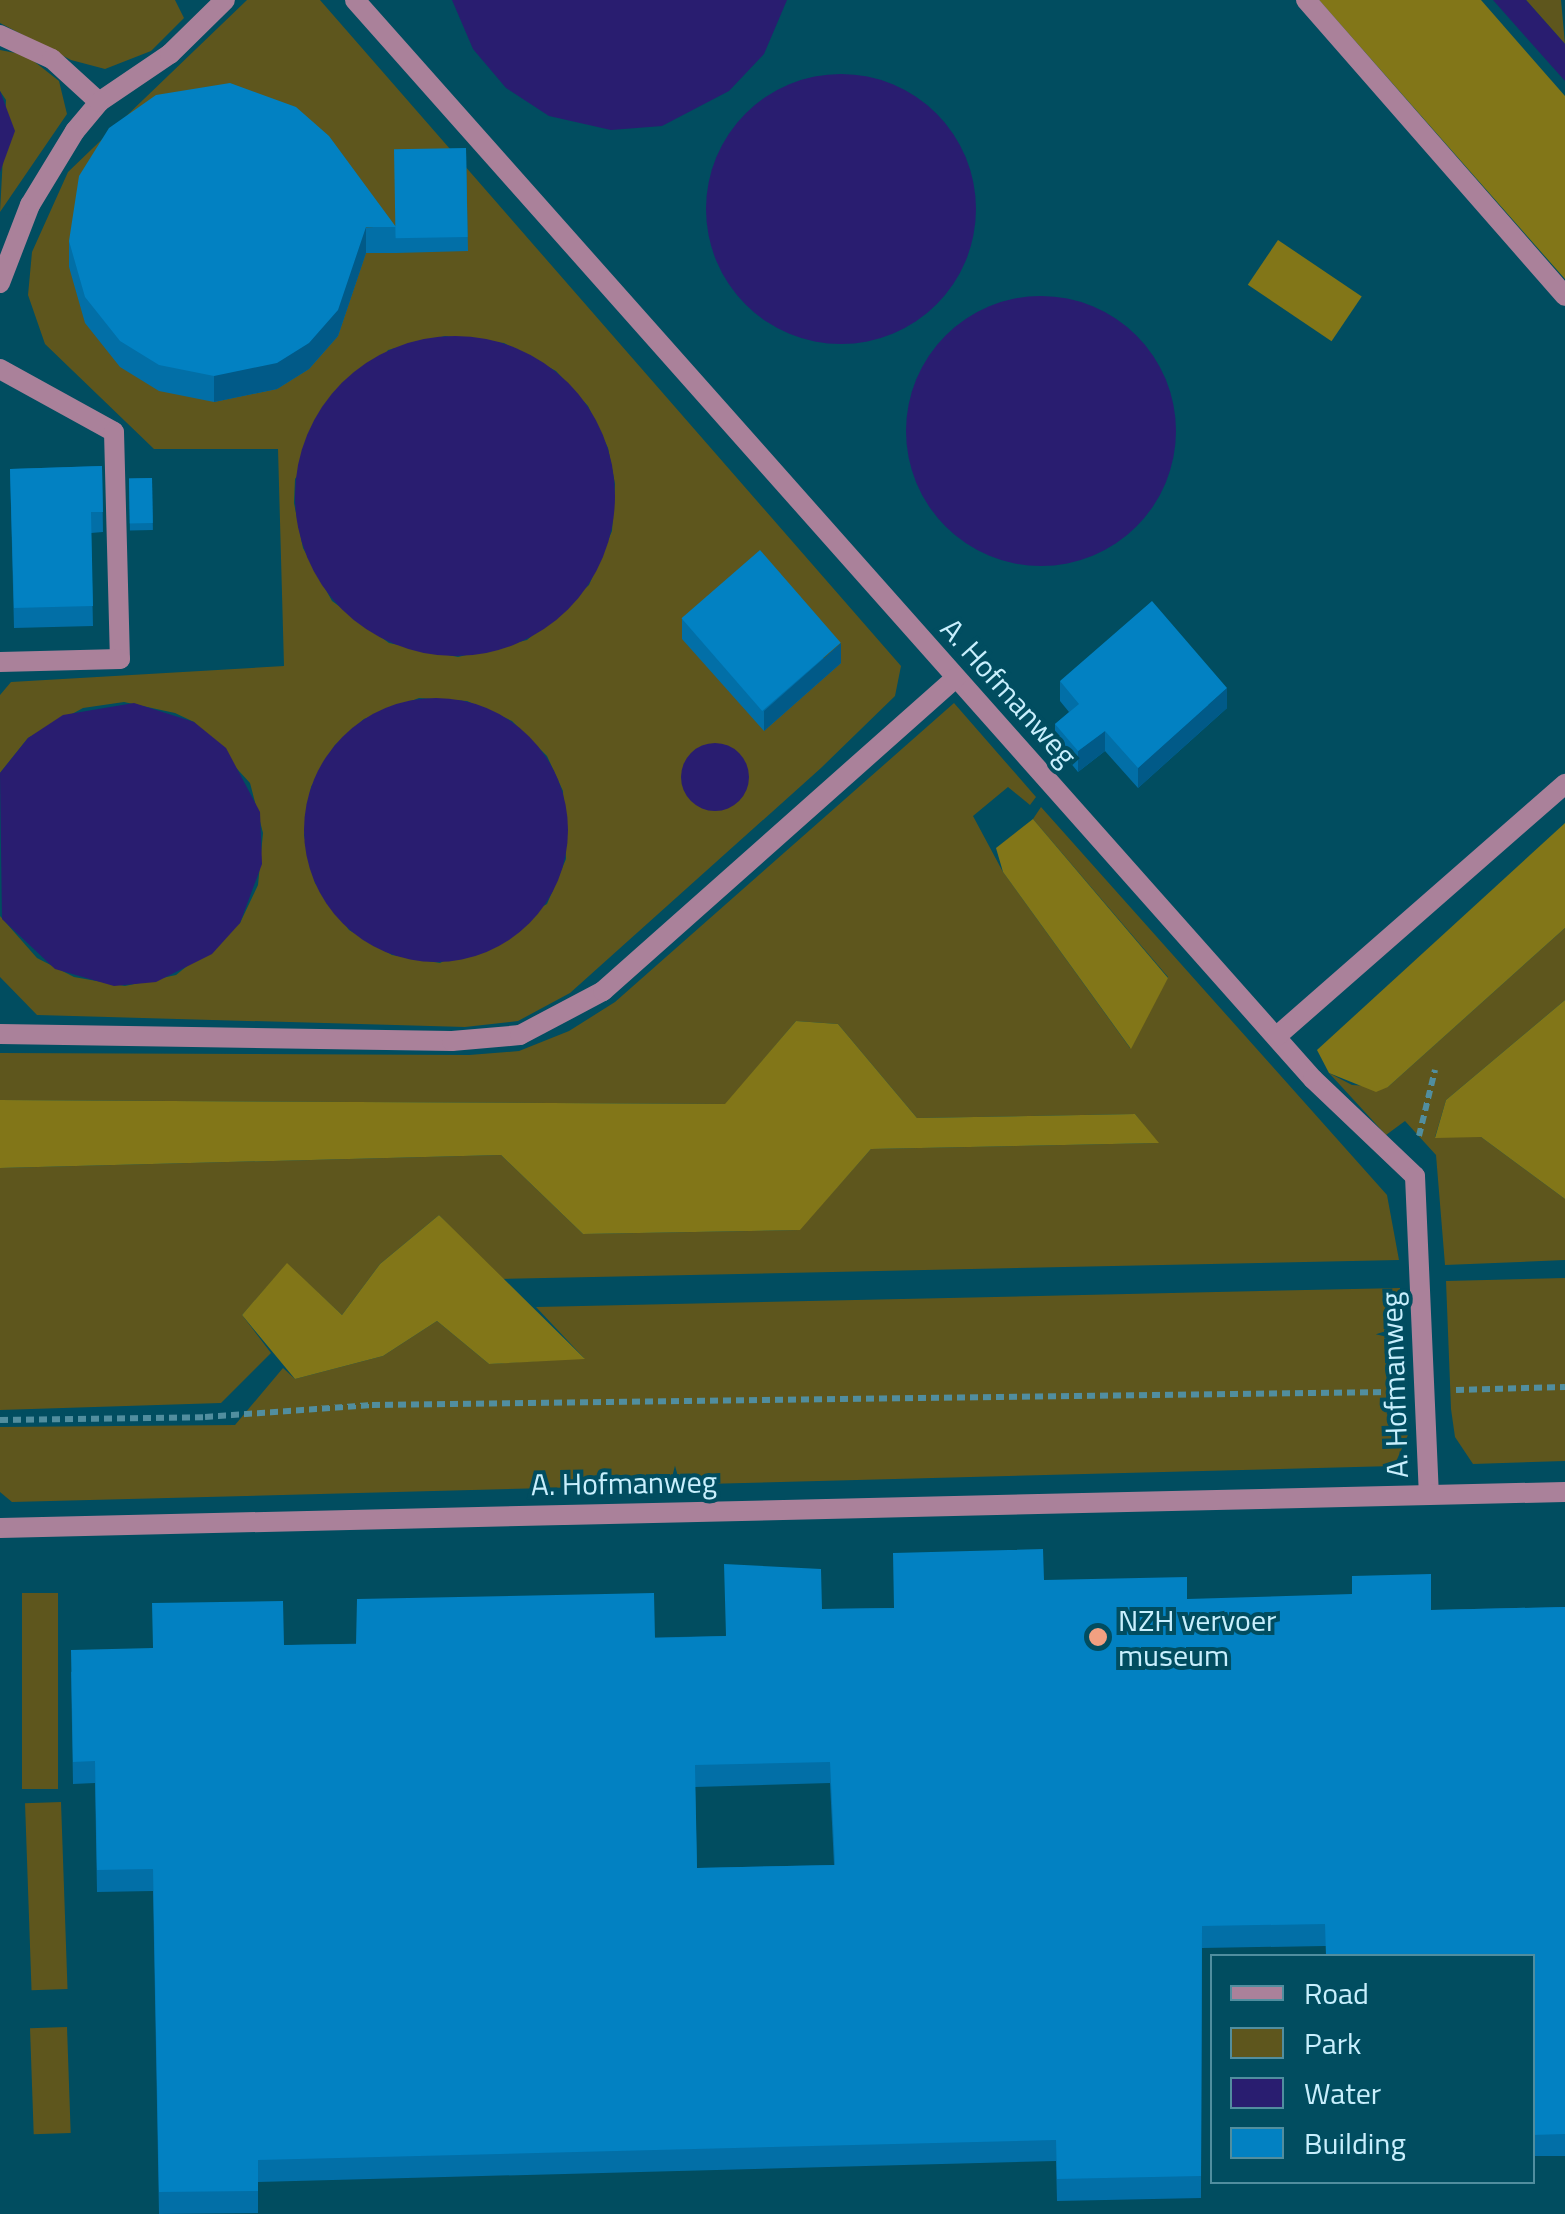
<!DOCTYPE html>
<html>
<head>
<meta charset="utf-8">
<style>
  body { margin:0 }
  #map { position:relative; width:1565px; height:2214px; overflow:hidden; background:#014d60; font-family:"Titillium Web",sans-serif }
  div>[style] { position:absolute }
  .green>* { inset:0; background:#5e561d; transform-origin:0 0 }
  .forest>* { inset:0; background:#827618; transform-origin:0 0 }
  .water>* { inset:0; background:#291d70 }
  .round { border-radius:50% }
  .path>* { height:6px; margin-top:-3px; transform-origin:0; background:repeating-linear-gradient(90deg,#518e9f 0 8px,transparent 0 13px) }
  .service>* { height:20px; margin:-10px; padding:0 10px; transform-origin:10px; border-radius:10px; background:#aa819a }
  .minor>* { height:20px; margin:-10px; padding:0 10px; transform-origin:10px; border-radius:10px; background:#aa819a }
  .wall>* { inset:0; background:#026fa7; transform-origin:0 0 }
  .shaded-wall>* { inset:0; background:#015a88 }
  .building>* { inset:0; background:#0281c2; transform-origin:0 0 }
  .dots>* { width:28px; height:28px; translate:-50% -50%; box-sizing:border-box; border:5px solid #014d60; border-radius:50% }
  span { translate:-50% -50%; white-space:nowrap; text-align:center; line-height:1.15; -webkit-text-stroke:8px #014d60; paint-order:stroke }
  .street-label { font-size:30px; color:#c8effd }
  .poi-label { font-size:30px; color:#c8effd }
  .left { translate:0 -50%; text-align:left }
  .legend { position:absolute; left:1210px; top:1954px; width:325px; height:230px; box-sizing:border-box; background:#014d60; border:2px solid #518e9f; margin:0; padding:12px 18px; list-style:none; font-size:30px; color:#c8effd }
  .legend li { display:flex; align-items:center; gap:20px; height:50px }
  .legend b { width:50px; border:2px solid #518e9f }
</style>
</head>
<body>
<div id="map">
  <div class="green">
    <i style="clip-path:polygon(0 0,175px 0,184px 18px,151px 51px,105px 69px,71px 60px,0 23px)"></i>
    <i style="clip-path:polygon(evenodd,247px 0,320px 0,901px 666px,895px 696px,821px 768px,570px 993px,518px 1021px,465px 1027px,37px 1015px,0 977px,0 916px,37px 958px,74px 977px,125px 986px,176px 975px,240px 923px,258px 885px,263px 833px,250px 783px,194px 722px,175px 713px,124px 702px,83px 708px,28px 738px,0 773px,0 695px,11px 682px,284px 666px,278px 449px,154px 449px,45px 344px,28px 295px,32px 252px,68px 172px,247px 0,445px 336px,504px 343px,556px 371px,588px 406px,608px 448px,615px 484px,612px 531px,589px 585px,527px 640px,458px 657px,389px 643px,332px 601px,303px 548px,294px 503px,295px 479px,388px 350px,445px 336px,247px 0,419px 698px,467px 701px,512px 721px,547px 756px,563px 791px,566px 859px,547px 904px,440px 963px,392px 955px,349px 930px,315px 883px,304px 835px,311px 787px,335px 745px,364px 719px,419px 698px)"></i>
    <i style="clip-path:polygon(1526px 0,1561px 0,1565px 44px)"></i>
    <i style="clip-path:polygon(0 50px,26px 55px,59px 81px,67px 114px,0 212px,6px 100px,0 91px)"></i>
    <i style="clip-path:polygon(954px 703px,1036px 797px,1030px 805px,1008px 787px,973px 816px,1003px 872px,1130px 1048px,1168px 977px,1033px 819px,1041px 807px,1387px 1195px,1399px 1260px,500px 1279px,439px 1215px,380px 1264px,342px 1315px,287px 1264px,242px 1315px,271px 1353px,221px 1403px,0 1410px,0 1168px,501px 1155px,583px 1234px,799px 1230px,871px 1149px,1158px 1143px,1135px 1114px,917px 1118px,838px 1024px,796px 1021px,726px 1104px,0 1100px,0 1053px,469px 1055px,519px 1051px,569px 1031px,615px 1002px)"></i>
    <i style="clip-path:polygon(1565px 928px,1565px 1000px,1446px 1100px,1435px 1137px,1481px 1137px,1565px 1199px,1565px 1260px,1445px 1265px,1436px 1155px,1405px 1121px,1386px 1135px,1329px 1073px,1352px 1085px,1388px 1087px)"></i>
    <i style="clip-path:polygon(1565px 1278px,1565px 1461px,1473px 1464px,1455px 1437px,1451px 1409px,1446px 1281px)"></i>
    <i style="clip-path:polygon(1400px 1288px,1408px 1435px,1394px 1466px,12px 1502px,0 1492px,0 1427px,235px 1425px,283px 1368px,295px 1379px,383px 1356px,437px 1321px,489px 1364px,584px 1358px,536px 1307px)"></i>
    <i style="left:58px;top:1593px;width:196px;height:36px;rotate:90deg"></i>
    <i style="left:61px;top:1802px;width:187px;height:36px;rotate:88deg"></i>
    <i style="left:67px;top:2027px;width:106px;height:37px;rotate:88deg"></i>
  </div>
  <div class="forest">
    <i style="clip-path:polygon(1319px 0,1481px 0,1565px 96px,1565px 279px)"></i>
    <i style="left:1278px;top:240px;width:101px;height:54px;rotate:34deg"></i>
    <i style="clip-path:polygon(1033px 819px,1168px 978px,1131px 1049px,1003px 872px,996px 848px)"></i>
    <i style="clip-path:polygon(1565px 823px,1565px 928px,1388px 1087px,1376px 1092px,1329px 1073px,1317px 1050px)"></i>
    <i style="clip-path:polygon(1565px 1000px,1565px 1199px,1481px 1137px,1435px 1138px,1446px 1100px)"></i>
    <i style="clip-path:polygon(796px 1021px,838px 1024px,917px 1118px,1135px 1114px,1159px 1143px,871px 1149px,800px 1230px,583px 1234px,501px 1155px,0 1168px,0 1100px,725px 1104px)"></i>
    <i style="clip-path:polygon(439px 1215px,585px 1359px,489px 1364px,437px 1321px,383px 1356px,295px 1379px,242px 1315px,287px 1263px,342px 1315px,380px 1264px)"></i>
  </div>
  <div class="water">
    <i style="clip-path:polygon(452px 0,787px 0,764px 54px,729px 91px,662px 126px,611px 130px,549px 116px,506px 88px,473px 49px)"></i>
    <i style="clip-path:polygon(1493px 0,1526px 0,1565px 44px,1565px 81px)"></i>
    <i class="round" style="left:706px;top:74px;width:270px;height:270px"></i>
    <i style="clip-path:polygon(0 91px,15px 131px,0 172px)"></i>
    <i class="round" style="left:906px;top:296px;width:270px;height:270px"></i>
    <i class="round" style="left:295px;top:336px;width:320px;height:320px"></i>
    <i class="round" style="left:304px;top:698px;width:264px;height:264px"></i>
    <i style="clip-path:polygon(134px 703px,194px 722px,226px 748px,260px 812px,262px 864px,240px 923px,212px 954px,156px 982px,114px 986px,55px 969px,2px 919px,0 773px,28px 738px,63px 715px)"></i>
    <i class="round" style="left:681px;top:743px;width:68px;height:68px"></i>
  </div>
  <div class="path">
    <i style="left:1419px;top:1136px;width:68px;rotate:-76.4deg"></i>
    <i style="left:1456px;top:1390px;width:109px;rotate:-1.6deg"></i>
    <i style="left:0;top:1420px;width:205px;rotate:-0.8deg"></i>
    <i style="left:205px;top:1417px;width:167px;rotate:-4.1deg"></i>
    <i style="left:372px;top:1405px;width:1022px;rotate:-0.73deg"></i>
  </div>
  <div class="service">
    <i style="left:355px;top:0;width:1443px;rotate:48.4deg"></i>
    <i style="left:1313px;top:1079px;width:141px;rotate:43.6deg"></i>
    <i style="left:1415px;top:1176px;width:319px;rotate:87.5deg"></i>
    <i style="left:1306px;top:0;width:393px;rotate:48.8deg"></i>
    <i style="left:0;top:35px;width:57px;rotate:24.8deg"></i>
    <i style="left:52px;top:59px;width:64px;rotate:42.5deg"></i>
    <i style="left:0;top:283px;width:84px;rotate:-69deg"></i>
    <i style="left:30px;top:205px;width:87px;rotate:-58.7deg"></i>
    <i style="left:75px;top:131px;width:38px;rotate:-50deg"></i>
    <i style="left:99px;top:102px;width:86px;rotate:-34.1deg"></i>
    <i style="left:170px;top:54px;width:77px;rotate:-44.5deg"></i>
    <i style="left:0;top:369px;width:130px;rotate:28.9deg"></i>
    <i style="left:114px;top:432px;width:227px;rotate:88.5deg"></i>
    <i style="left:120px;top:659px;width:120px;rotate:178.6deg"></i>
    <i style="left:0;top:1034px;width:452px;rotate:0.9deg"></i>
    <i style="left:452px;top:1041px;width:68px;rotate:-5deg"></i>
    <i style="left:520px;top:1035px;width:94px;rotate:-27.9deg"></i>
    <i style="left:603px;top:991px;width:472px;rotate:-41.6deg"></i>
    <i style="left:1277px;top:1036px;width:383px;rotate:-41.2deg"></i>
  </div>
  <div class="minor">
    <i style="left:0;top:1528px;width:1565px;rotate:-1.32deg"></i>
  </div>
  <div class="wall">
    <i style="clip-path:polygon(466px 148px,468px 251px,396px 253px,396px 234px,396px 253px,366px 253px,338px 336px,309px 369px,277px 389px,214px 402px,159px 391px,120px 367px,85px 323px,69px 267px,69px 241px,396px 226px)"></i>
    <i style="clip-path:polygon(102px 466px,103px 532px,91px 533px,93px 626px,14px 628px,10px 469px)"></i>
    <i style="left:152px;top:478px;width:52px;height:23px;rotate:89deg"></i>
    <i style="clip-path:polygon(682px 619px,841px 663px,764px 731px,682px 639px)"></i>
    <i style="clip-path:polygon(1060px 681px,1227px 708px,1138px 788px,1105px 751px,1078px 772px,1055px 744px,1055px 724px,1069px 712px,1060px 701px)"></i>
    <i style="clip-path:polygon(evenodd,1044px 1580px,1187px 1599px,1431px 1610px,1565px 1607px,1565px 2156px,1532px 2156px,1532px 1956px,1325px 1946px,1202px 1948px,1201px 2198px,1057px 2201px,1056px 2161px,258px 2182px,258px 2213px,159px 2214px,153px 1891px,97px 1892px,95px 1783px,73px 1784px,71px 1672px,152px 1648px,725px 1636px,822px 1609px,894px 1608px,1044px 1580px,830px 1783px,834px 1865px,697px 1868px,695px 1787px,830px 1783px)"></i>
  </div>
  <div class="shaded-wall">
    <i style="clip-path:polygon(366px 227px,366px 253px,338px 336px,309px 369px,277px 389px,214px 402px,214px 376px)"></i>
    <i style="clip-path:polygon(841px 643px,841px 663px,764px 731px,764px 711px)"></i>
    <i style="clip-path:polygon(1227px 688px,1227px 708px,1138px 788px,1138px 768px)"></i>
    <i style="clip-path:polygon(1105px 731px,1105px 751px,1078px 772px,1078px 751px)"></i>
  </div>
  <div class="building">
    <i style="clip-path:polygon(230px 83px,296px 107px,329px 136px,396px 227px,366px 227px,338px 310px,309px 343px,277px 363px,214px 376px,159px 365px,120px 341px,85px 297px,69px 241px,79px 176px,109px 128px,156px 95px)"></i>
    <i style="left:466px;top:148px;width:89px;height:72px;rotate:89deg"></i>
    <i style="clip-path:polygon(102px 466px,103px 512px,91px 512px,93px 606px,14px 608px,10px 469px)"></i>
    <i style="left:152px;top:478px;width:45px;height:23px;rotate:89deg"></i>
    <i style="left:760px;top:550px;width:123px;height:104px;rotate:49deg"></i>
    <i style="clip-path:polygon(1152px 601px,1227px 688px,1138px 768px,1105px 731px,1078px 751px,1055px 724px,1079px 704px,1060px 681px)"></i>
    <i style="clip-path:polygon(evenodd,1043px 1549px,1044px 1580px,1187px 1577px,1187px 1599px,1352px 1594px,1352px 1576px,1431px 1574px,1431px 1610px,1565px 1607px,1565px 2134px,1532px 2135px,1532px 1956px,1326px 1956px,1325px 1924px,1202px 1926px,1201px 2176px,1057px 2179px,1056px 2140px,258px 2160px,258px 2191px,159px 2192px,153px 1869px,97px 1870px,95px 1761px,73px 1762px,71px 1650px,153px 1648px,152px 1603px,283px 1601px,284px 1645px,356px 1644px,357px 1599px,654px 1593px,655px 1638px,726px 1636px,724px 1564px,821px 1569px,822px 1609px,894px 1608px,893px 1553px,1043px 1549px,830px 1762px,835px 1865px,697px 1868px,695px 1765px,830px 1762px)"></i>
  </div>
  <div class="dots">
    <i style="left:1098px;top:1637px;background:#f2a081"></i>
  </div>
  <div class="street-label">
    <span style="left:1009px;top:692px;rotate:48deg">A. Hofmanweg</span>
    <span style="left:1394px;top:1385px;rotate:-92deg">A. Hofmanweg</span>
    <span style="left:624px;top:1483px;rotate:-1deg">A. Hofmanweg</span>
  </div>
  <div class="poi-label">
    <span class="left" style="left:1118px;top:1637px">NZH vervoer<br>museum</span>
  </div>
  <ul class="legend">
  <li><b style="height:12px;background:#aa819a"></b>Road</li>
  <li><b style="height:28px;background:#5e561d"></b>Park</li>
  <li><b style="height:28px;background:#291d70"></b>Water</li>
  <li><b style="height:28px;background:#0281c2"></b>Building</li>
  </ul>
</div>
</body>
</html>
